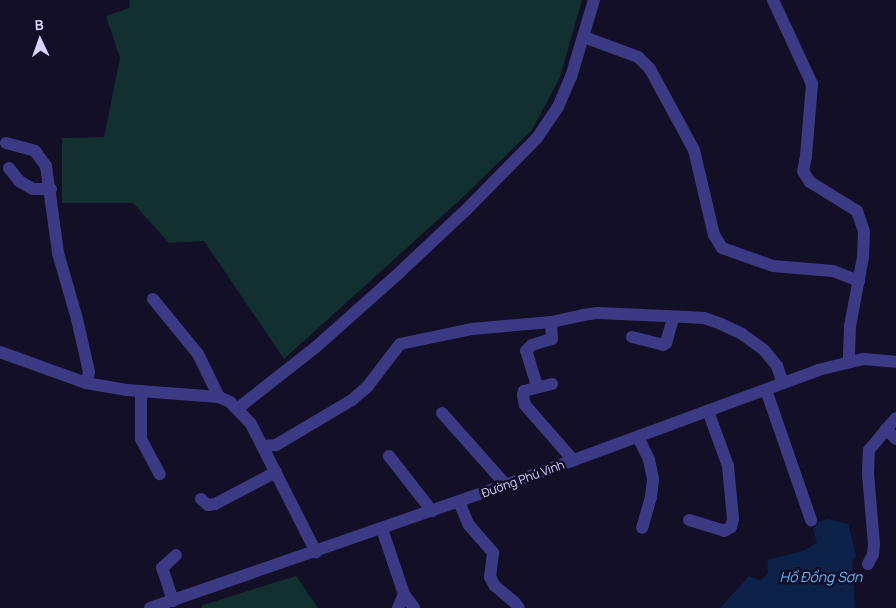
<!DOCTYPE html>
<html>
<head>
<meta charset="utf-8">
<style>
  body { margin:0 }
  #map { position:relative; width:896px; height:608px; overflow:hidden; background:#130f26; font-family:Manrope,sans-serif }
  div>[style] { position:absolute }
  .green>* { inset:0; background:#12302f }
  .water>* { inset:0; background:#0c2248 }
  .minor>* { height:12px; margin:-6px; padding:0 6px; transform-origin:6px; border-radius:6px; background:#3d3a85 }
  span { translate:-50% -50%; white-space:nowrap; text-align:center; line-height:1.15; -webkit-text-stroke:5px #130f26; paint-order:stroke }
  .street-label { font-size:12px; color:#d9d4ff }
  .water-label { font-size:14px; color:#62b6ff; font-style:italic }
  .north { position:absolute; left:15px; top:15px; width:50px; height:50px; -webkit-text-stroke:4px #130f26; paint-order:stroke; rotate:357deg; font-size:14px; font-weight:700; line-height:20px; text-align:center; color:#d9d4ff }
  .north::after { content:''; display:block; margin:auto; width:18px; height:22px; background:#d9d4ff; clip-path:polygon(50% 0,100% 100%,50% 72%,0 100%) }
</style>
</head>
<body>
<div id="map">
  <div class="green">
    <i style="clip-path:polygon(130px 0,582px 0,560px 77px,532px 130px,463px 197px,284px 359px,204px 241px,169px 243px,133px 203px,62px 203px,62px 138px,104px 137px,120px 58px,106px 16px,129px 8px)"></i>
    <i style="clip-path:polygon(296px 576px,318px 608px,201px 608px,203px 605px)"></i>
  </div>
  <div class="water">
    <i style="clip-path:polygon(828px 519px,848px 524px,850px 530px,856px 556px,852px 560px,855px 608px,720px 608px,749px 576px,761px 581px,768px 573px,767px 560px,803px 551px,817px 543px,813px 529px,820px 521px)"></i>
  </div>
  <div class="minor">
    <i style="left:773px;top:0;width:93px;rotate:65.1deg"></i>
    <i style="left:812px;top:84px;width:72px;rotate:94.8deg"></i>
    <i style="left:806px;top:156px;width:15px;rotate:101deg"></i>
    <i style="left:803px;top:171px;width:13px;rotate:58deg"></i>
    <i style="left:810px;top:182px;width:55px;rotate:31.7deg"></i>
    <i style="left:857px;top:211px;width:21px;rotate:71deg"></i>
    <i style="left:864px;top:231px;width:26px;rotate:92deg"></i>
    <i style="left:863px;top:257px;width:70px;rotate:100.7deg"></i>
    <i style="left:850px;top:326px;width:35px;rotate:92deg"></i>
    <i style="left:584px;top:37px;width:58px;rotate:20.3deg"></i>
    <i style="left:638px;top:57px;width:17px;rotate:45deg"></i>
    <i style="left:650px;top:69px;width:92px;rotate:61.5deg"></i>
    <i style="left:694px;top:150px;width:87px;rotate:76.8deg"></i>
    <i style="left:714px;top:235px;width:15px;rotate:58deg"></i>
    <i style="left:722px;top:248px;width:54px;rotate:19.4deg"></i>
    <i style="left:773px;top:266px;width:60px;rotate:4.8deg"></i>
    <i style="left:833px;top:271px;width:28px;rotate:21deg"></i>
    <i style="left:6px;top:143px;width:30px;rotate:15deg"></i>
    <i style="left:35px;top:151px;width:19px;rotate:54deg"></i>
    <i style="left:46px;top:166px;width:88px;rotate:82.1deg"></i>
    <i style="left:58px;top:253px;width:69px;rotate:73.9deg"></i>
    <i style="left:77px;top:319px;width:54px;rotate:77.2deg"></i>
    <i style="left:89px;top:372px;width:11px;rotate:105deg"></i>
    <i style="left:9px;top:168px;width:16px;rotate:52deg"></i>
    <i style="left:19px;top:181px;width:16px;rotate:30deg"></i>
    <i style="left:33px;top:189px;width:18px"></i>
    <i style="left:153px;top:299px;width:71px;rotate:50.7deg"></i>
    <i style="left:198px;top:354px;width:48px;rotate:64deg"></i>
    <i style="left:632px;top:337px;width:32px;rotate:14deg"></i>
    <i style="left:663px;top:345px;width:4px;rotate:-34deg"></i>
    <i style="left:666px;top:343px;width:26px;rotate:-74deg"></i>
    <i style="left:0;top:352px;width:91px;rotate:19.8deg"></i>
    <i style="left:86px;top:383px;width:42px;rotate:9.7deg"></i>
    <i style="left:127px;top:390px;width:92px;rotate:4.4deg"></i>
    <i style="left:219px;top:397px;width:12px;rotate:24deg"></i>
    <i style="left:230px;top:402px;width:30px;rotate:46deg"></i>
    <i style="left:251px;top:424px;width:144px;rotate:63.1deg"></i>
    <i style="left:552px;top:384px;width:29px;rotate:166deg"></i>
    <i style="left:524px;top:391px;width:4px;rotate:104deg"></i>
    <i style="left:523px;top:395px;width:10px;rotate:79deg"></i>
    <i style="left:525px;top:405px;width:74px;rotate:48.8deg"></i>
    <i style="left:537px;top:386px;width:37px;rotate:-107deg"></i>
    <i style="left:526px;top:351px;width:8px;rotate:-45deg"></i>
    <i style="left:532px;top:345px;width:21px;rotate:-17deg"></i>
    <i style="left:552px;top:339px;width:17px;rotate:-93deg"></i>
    <i style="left:766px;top:390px;width:138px;rotate:70.9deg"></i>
    <i style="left:141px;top:391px;width:48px;rotate:90deg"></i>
    <i style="left:141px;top:439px;width:40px;rotate:62deg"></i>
    <i style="left:237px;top:409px;width:102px;rotate:-38.2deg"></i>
    <i style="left:317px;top:346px;width:111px;rotate:-41.7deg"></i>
    <i style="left:400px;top:272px;width:91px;rotate:-43.2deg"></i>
    <i style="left:466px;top:210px;width:101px;rotate:-45.4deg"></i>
    <i style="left:537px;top:138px;width:37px;rotate:-56deg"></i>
    <i style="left:558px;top:107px;width:33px;rotate:-67deg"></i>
    <i style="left:571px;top:77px;width:80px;rotate:-73.4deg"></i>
    <i style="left:442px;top:413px;width:96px;rotate:48.4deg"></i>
    <i style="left:886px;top:429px;width:14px;rotate:45deg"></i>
    <i style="left:638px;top:437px;width:25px;rotate:64deg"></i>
    <i style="left:649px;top:460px;width:19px;rotate:78deg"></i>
    <i style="left:653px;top:479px;width:18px;rotate:96deg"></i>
    <i style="left:651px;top:497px;width:32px;rotate:106deg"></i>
    <i style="left:263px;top:446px;width:13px;rotate:-4deg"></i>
    <i style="left:276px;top:445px;width:88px;rotate:-30.6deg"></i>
    <i style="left:352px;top:400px;width:20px;rotate:-41deg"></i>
    <i style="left:367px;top:387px;width:54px;rotate:-52.5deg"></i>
    <i style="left:400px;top:344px;width:74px;rotate:-11.8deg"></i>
    <i style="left:472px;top:329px;width:79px;rotate:-5.1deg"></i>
    <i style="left:551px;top:322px;width:33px;rotate:-12deg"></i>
    <i style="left:583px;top:315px;width:15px;rotate:-8deg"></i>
    <i style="left:598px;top:313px;width:89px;rotate:2.6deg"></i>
    <i style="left:687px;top:317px;width:17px;rotate:3deg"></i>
    <i style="left:704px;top:318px;width:18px;rotate:19deg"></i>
    <i style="left:721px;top:324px;width:23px;rotate:25deg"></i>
    <i style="left:742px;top:334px;width:27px;rotate:36deg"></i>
    <i style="left:764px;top:350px;width:21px;rotate:51deg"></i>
    <i style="left:777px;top:366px;width:18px;rotate:71deg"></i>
    <i style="left:389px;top:456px;width:70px;rotate:52deg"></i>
    <i style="left:201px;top:499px;width:9px;rotate:41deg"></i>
    <i style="left:208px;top:505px;width:7px;rotate:-8deg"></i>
    <i style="left:215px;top:504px;width:69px;rotate:-27.7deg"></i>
    <i style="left:459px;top:502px;width:25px;rotate:67deg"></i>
    <i style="left:469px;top:525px;width:37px;rotate:49deg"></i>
    <i style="left:493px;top:553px;width:24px;rotate:97deg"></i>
    <i style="left:490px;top:577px;width:10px;rotate:61deg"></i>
    <i style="left:495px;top:586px;width:26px;rotate:40deg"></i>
    <i style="left:515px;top:603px;width:6px;rotate:51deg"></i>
    <i style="left:689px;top:520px;width:37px;rotate:17deg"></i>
    <i style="left:724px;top:531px;width:8px;rotate:-30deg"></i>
    <i style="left:731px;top:527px;width:8px;rotate:-76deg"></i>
    <i style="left:733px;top:519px;width:53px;rotate:-95.4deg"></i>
    <i style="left:728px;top:466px;width:59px;rotate:-110deg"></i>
    <i style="left:382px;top:529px;width:69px;rotate:71.3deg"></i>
    <i style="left:404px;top:594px;width:17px;rotate:54deg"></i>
    <i style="left:868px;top:564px;width:11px;rotate:-63deg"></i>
    <i style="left:873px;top:554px;width:10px;rotate:-84deg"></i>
    <i style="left:874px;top:544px;width:70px;rotate:-94.9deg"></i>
    <i style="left:868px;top:474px;width:24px;rotate:-88deg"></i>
    <i style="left:869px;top:450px;width:42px;rotate:-49.8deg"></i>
    <i style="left:173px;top:601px;width:35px;rotate:-108deg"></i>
    <i style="left:162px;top:568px;width:19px;rotate:-43deg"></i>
    <i style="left:150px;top:608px;width:377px;rotate:-19.1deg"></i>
    <i style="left:506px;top:485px;width:333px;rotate:-20.2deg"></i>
    <i style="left:818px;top:370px;width:46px;rotate:-13.7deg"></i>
    <i style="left:863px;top:359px;width:33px;rotate:5deg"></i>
    <i style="left:398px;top:608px;width:15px;rotate:-67deg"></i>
  </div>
  <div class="street-label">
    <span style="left:523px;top:479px;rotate:-20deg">Đường Phú Vinh</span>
  </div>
  <div class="water-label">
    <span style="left:821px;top:577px">Hồ Đồng Sơn</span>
  </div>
  <div class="north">B</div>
</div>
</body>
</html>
